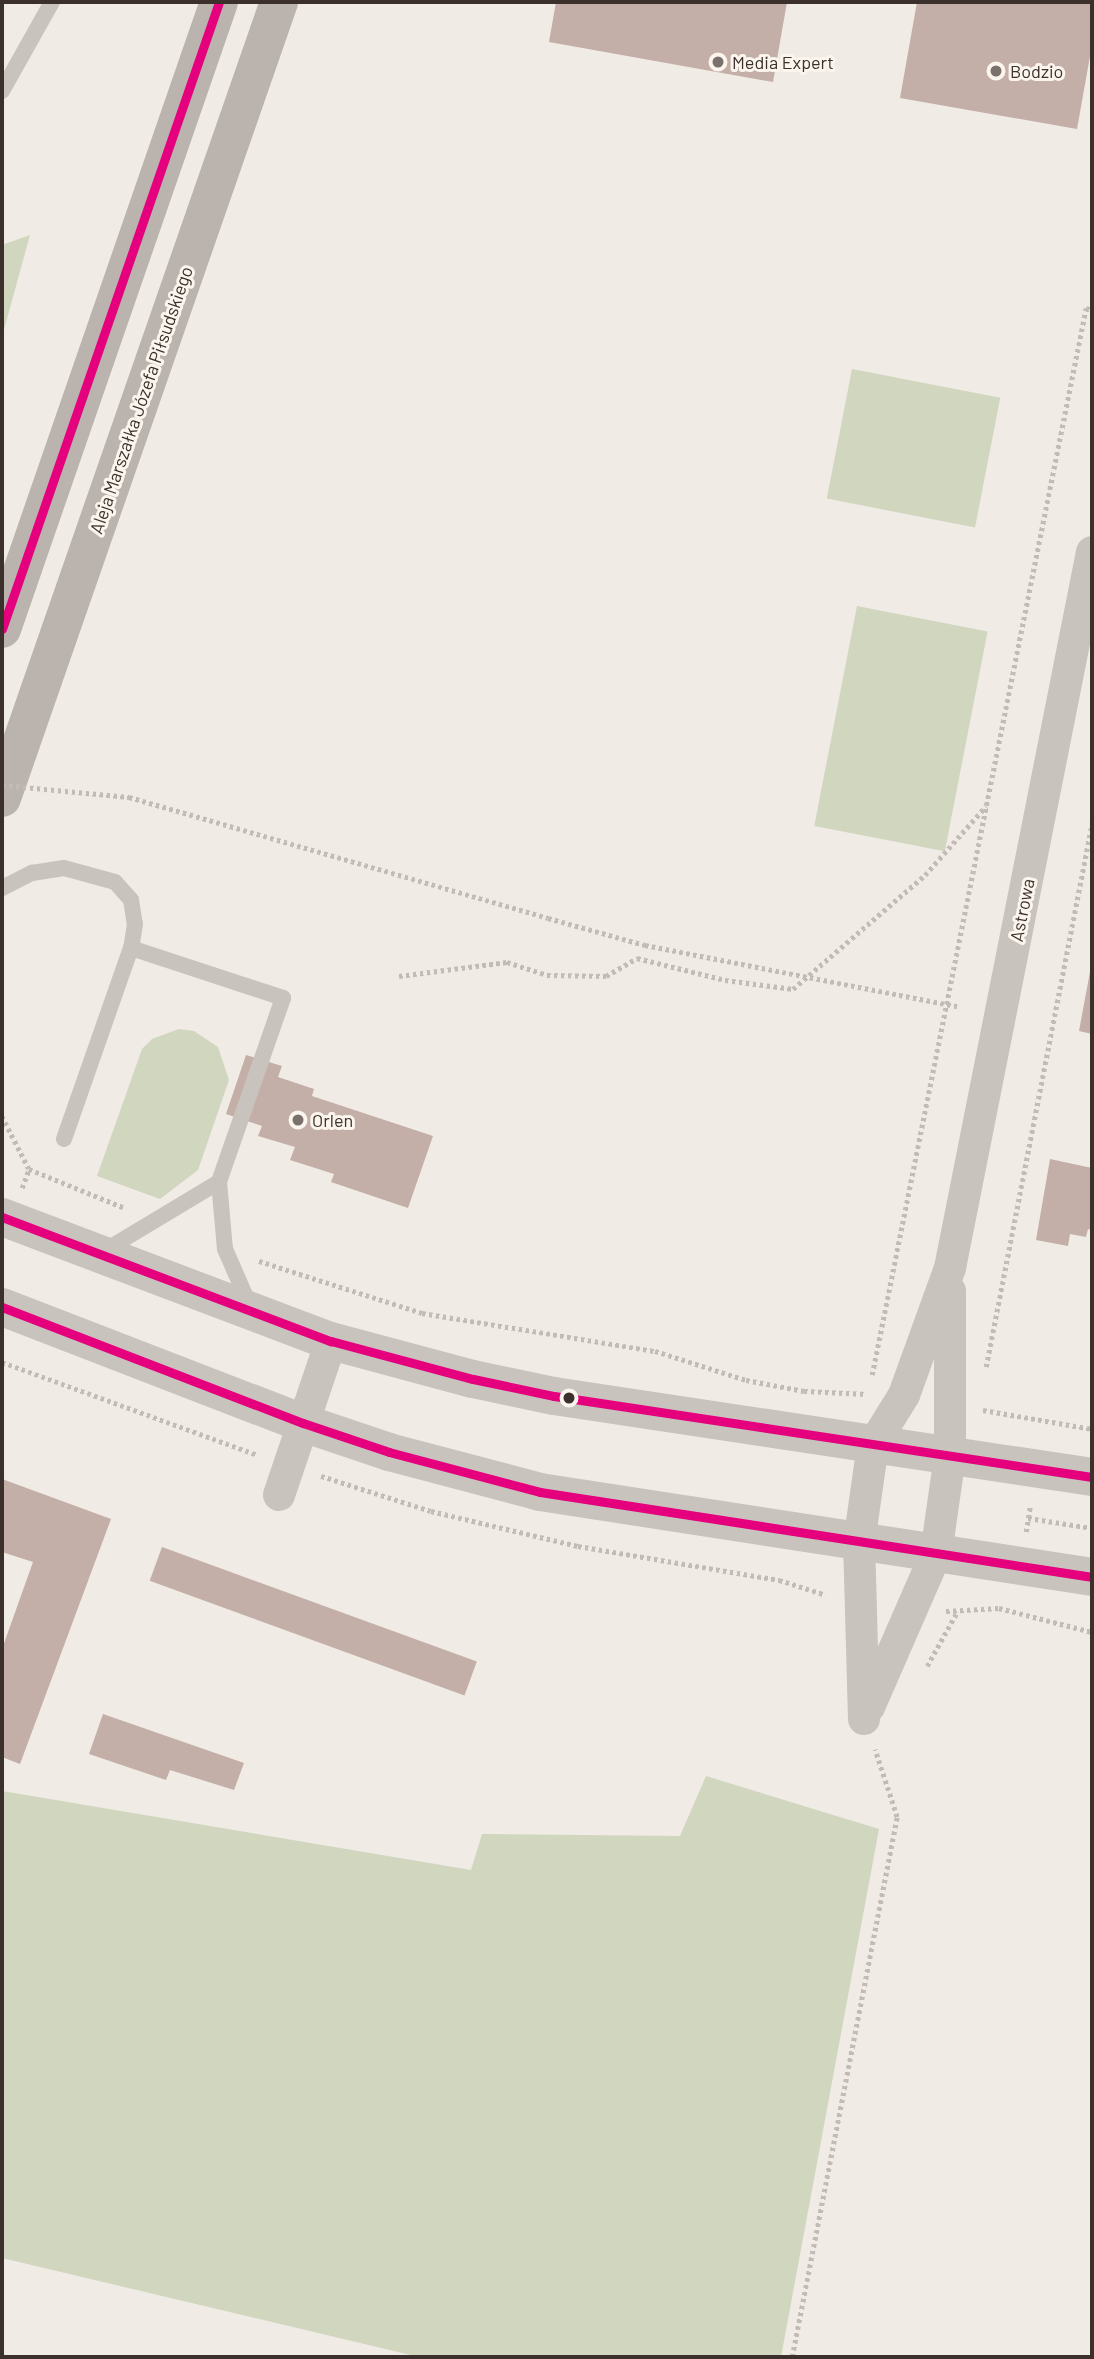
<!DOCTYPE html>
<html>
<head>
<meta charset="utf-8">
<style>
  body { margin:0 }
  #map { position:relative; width:1094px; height:2359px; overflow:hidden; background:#f0ebe5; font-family:Barlow,sans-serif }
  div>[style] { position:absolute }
  .green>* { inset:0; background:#d1d6bf; transform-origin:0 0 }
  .building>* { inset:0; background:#c3afa7; transform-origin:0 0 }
  .path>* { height:4.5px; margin-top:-2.25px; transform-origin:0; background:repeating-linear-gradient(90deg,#c2bbb6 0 3.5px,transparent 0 7px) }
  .service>* { height:16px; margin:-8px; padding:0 8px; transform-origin:8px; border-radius:8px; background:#c9c3be }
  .minor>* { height:32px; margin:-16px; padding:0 16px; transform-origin:16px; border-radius:16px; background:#c9c3be }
  .tertiary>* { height:38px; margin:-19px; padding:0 19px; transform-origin:19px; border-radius:19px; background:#c9c3be }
  .secondary>* { height:38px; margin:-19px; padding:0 19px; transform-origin:19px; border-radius:19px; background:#bab3ae }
  .path-bridge>* { height:4.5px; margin-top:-2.25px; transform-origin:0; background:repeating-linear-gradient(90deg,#c2bbb6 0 3.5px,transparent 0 7px) }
  .bus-1>* { height:9px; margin:-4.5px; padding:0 4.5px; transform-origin:4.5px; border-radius:4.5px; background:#e5007d }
  .dots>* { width:19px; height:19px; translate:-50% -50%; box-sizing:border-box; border:4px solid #fbf5ee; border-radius:50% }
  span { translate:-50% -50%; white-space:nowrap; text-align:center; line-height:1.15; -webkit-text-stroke:6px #fbf5ee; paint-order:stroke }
  .poi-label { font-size:18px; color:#3b302b }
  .left { translate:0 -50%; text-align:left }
  .street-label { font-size:18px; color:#3b302b }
  .frame { position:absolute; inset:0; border:4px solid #3b302b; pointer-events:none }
</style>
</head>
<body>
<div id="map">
  <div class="green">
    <i style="clip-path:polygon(30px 235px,2px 337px,2px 245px)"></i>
    <i style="left:852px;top:369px;width:151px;height:132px;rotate:11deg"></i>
    <i style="left:857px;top:606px;width:133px;height:224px;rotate:11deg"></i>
    <i style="clip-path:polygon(179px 1029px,194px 1031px,218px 1047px,229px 1080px,198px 1170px,160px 1199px,97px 1176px,142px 1049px,152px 1039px)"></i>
    <i style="clip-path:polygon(706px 1776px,879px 1829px,781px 2357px,419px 2357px,2px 2258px,2px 1791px,471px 1870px,482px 1834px,680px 1836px)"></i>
  </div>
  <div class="building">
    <i style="clip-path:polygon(556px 2px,787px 2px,773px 82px,549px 42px)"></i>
    <i style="clip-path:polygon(917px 2px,1092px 2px,1092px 45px,1077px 129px,900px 98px)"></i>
    <i style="clip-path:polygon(1092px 961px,1092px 1034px,1079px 1031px)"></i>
    <i style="clip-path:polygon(246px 1055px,282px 1066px,278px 1077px,314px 1089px,312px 1096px,433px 1136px,408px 1208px,331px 1182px,334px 1174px,290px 1160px,295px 1147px,258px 1136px,262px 1126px,226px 1114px)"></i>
    <i style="clip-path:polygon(1050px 1159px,1092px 1168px,1092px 1230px,1088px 1229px,1086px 1237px,1070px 1234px,1068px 1246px,1036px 1240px)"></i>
    <i style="clip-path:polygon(2px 1479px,111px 1519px,20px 1764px,2px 1757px,2px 1649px,33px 1562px,2px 1552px)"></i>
    <i style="left:162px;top:1547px;width:335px;height:36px;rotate:20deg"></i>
    <i style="clip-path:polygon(103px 1714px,244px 1763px,234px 1790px,170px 1770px,166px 1780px,89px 1754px)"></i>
  </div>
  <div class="path">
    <i style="left:548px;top:918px;width:101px;rotate:15.6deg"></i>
    <i style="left:645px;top:945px;width:318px;rotate:11.1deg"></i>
    <i style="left:399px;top:976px;width:109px;rotate:-7.4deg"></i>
    <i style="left:507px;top:962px;width:42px;rotate:18deg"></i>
    <i style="left:547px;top:975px;width:59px;rotate:1deg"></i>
    <i style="left:606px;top:976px;width:36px;rotate:-30deg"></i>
    <i style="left:637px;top:958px;width:91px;rotate:14deg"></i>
    <i style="left:725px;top:980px;width:69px;rotate:7.5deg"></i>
    <i style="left:793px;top:989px;width:174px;rotate:-40.8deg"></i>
    <i style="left:925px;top:875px;width:92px;rotate:-48.5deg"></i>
    <i style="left:2px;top:1116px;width:59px;rotate:63deg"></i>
    <i style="left:29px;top:1169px;width:104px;rotate:22.1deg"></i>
    <i style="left:22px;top:1188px;width:20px;rotate:-70deg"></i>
    <i style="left:259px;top:1261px;width:171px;rotate:17.7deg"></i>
    <i style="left:422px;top:1313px;width:236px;rotate:9.3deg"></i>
    <i style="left:655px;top:1351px;width:96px;rotate:17.7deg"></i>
    <i style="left:746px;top:1380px;width:59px;rotate:10.7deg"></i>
    <i style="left:804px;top:1391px;width:63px;rotate:2.7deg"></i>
    <i style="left:2px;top:1362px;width:272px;rotate:20deg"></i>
    <i style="left:986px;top:1367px;width:554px;rotate:-78.97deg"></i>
    <i style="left:872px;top:1375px;width:1088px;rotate:-78.66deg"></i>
    <i style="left:1086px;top:308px;width:6px;rotate:18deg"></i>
    <i style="left:983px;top:1410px;width:111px;rotate:9.9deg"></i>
    <i style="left:321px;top:1476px;width:115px;rotate:17.7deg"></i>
    <i style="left:431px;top:1511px;width:151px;rotate:13.4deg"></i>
    <i style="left:578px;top:1546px;width:204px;rotate:9.6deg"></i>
    <i style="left:779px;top:1580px;width:49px;rotate:17.7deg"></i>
    <i style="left:1028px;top:1518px;width:65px;rotate:8.9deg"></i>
    <i style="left:1026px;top:1532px;width:26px;rotate:-81deg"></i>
    <i style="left:946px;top:1611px;width:53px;rotate:-3.2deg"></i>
    <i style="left:999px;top:1608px;width:96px;rotate:14.5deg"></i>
    <i style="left:927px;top:1666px;width:62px;rotate:-60.9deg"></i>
    <i style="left:792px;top:2357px;width:550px;rotate:-79deg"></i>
    <i style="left:897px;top:1817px;width:71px;rotate:-108.2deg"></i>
  </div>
  <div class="service">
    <i style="left:2px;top:91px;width:102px;rotate:-60.7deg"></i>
    <i style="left:2px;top:888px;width:34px;rotate:-27deg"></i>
    <i style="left:32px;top:873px;width:32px;rotate:-9deg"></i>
    <i style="left:64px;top:868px;width:53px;rotate:15.4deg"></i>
    <i style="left:115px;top:882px;width:24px;rotate:48deg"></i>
    <i style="left:131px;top:900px;width:24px;rotate:81deg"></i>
    <i style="left:135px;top:924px;width:24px;rotate:99deg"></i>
    <i style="left:64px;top:1139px;width:202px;rotate:-70.7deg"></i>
    <i style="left:131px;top:948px;width:160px;rotate:18.2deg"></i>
    <i style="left:283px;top:998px;width:195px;rotate:109.2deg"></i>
    <i style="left:219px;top:1182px;width:67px;rotate:84.9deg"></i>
    <i style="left:225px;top:1249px;width:60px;rotate:66.4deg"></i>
    <i style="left:104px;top:1251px;width:134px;rotate:-31deg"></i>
  </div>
  <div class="minor">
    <i style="left:279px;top:1495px;width:163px;rotate:-71.3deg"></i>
    <i style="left:869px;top:1707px;width:167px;rotate:-66.4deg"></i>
    <i style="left:936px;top:1554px;width:99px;rotate:-81.9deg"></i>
    <i style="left:950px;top:1456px;width:165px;rotate:-90deg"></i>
    <i style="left:864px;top:1719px;width:176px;rotate:-91.6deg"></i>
    <i style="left:859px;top:1543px;width:99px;rotate:-81.9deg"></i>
    <i style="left:873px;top:1445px;width:59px;rotate:-58.2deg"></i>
    <i style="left:904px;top:1395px;width:135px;rotate:-70.1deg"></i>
    <i style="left:950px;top:1268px;width:730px;rotate:-78.78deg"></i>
  </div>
  <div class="tertiary">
    <i style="left:2px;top:1217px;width:352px;rotate:20.7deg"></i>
    <i style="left:331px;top:1341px;width:147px;rotate:15deg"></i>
    <i style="left:473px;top:1379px;width:83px;rotate:11.9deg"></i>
    <i style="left:554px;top:1396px;width:544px;rotate:8.56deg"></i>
    <i style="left:2px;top:1307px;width:323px;rotate:21.1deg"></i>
    <i style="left:303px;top:1423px;width:91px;rotate:18.6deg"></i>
    <i style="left:389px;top:1452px;width:156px;rotate:14.8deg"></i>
    <i style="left:540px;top:1492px;width:559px;rotate:8.75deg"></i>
  </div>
  <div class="secondary">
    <i style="left:2px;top:629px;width:663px;rotate:-70.91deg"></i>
    <i style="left:2px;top:798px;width:843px;rotate:-70.81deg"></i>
  </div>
  <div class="path-bridge">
    <i style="left:2px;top:785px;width:128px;rotate:5.4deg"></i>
    <i style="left:129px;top:797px;width:436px;rotate:16.1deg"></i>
  </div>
  <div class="bus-1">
    <i style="left:2px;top:629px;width:663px;rotate:-70.91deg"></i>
    <i style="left:2px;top:1217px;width:352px;rotate:20.7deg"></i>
    <i style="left:331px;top:1341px;width:147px;rotate:15deg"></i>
    <i style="left:473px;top:1379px;width:83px;rotate:11.9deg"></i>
    <i style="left:554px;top:1396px;width:544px;rotate:8.56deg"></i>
    <i style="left:2px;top:1307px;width:323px;rotate:21.1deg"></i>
    <i style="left:303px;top:1423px;width:91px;rotate:18.6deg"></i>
    <i style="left:389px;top:1452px;width:156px;rotate:14.8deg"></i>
    <i style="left:540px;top:1492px;width:559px;rotate:8.75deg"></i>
  </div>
  <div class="dots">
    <i style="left:718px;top:62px;background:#7a716c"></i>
    <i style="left:996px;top:71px;background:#7a716c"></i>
    <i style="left:298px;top:1120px;background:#7a716c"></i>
    <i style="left:569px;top:1398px;background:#3b302b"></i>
  </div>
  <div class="poi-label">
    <span class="left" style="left:732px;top:62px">Media Expert</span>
    <span class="left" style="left:1010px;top:71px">Bodzio</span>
    <span class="left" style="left:312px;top:1120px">Orlen</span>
  </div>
  <div class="street-label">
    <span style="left:141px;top:400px;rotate:-71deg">Aleja Marszałka Józefa Piłsudskiego</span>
    <span style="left:1022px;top:910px;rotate:-79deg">Astrowa</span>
  </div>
  <div class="frame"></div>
</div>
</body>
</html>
